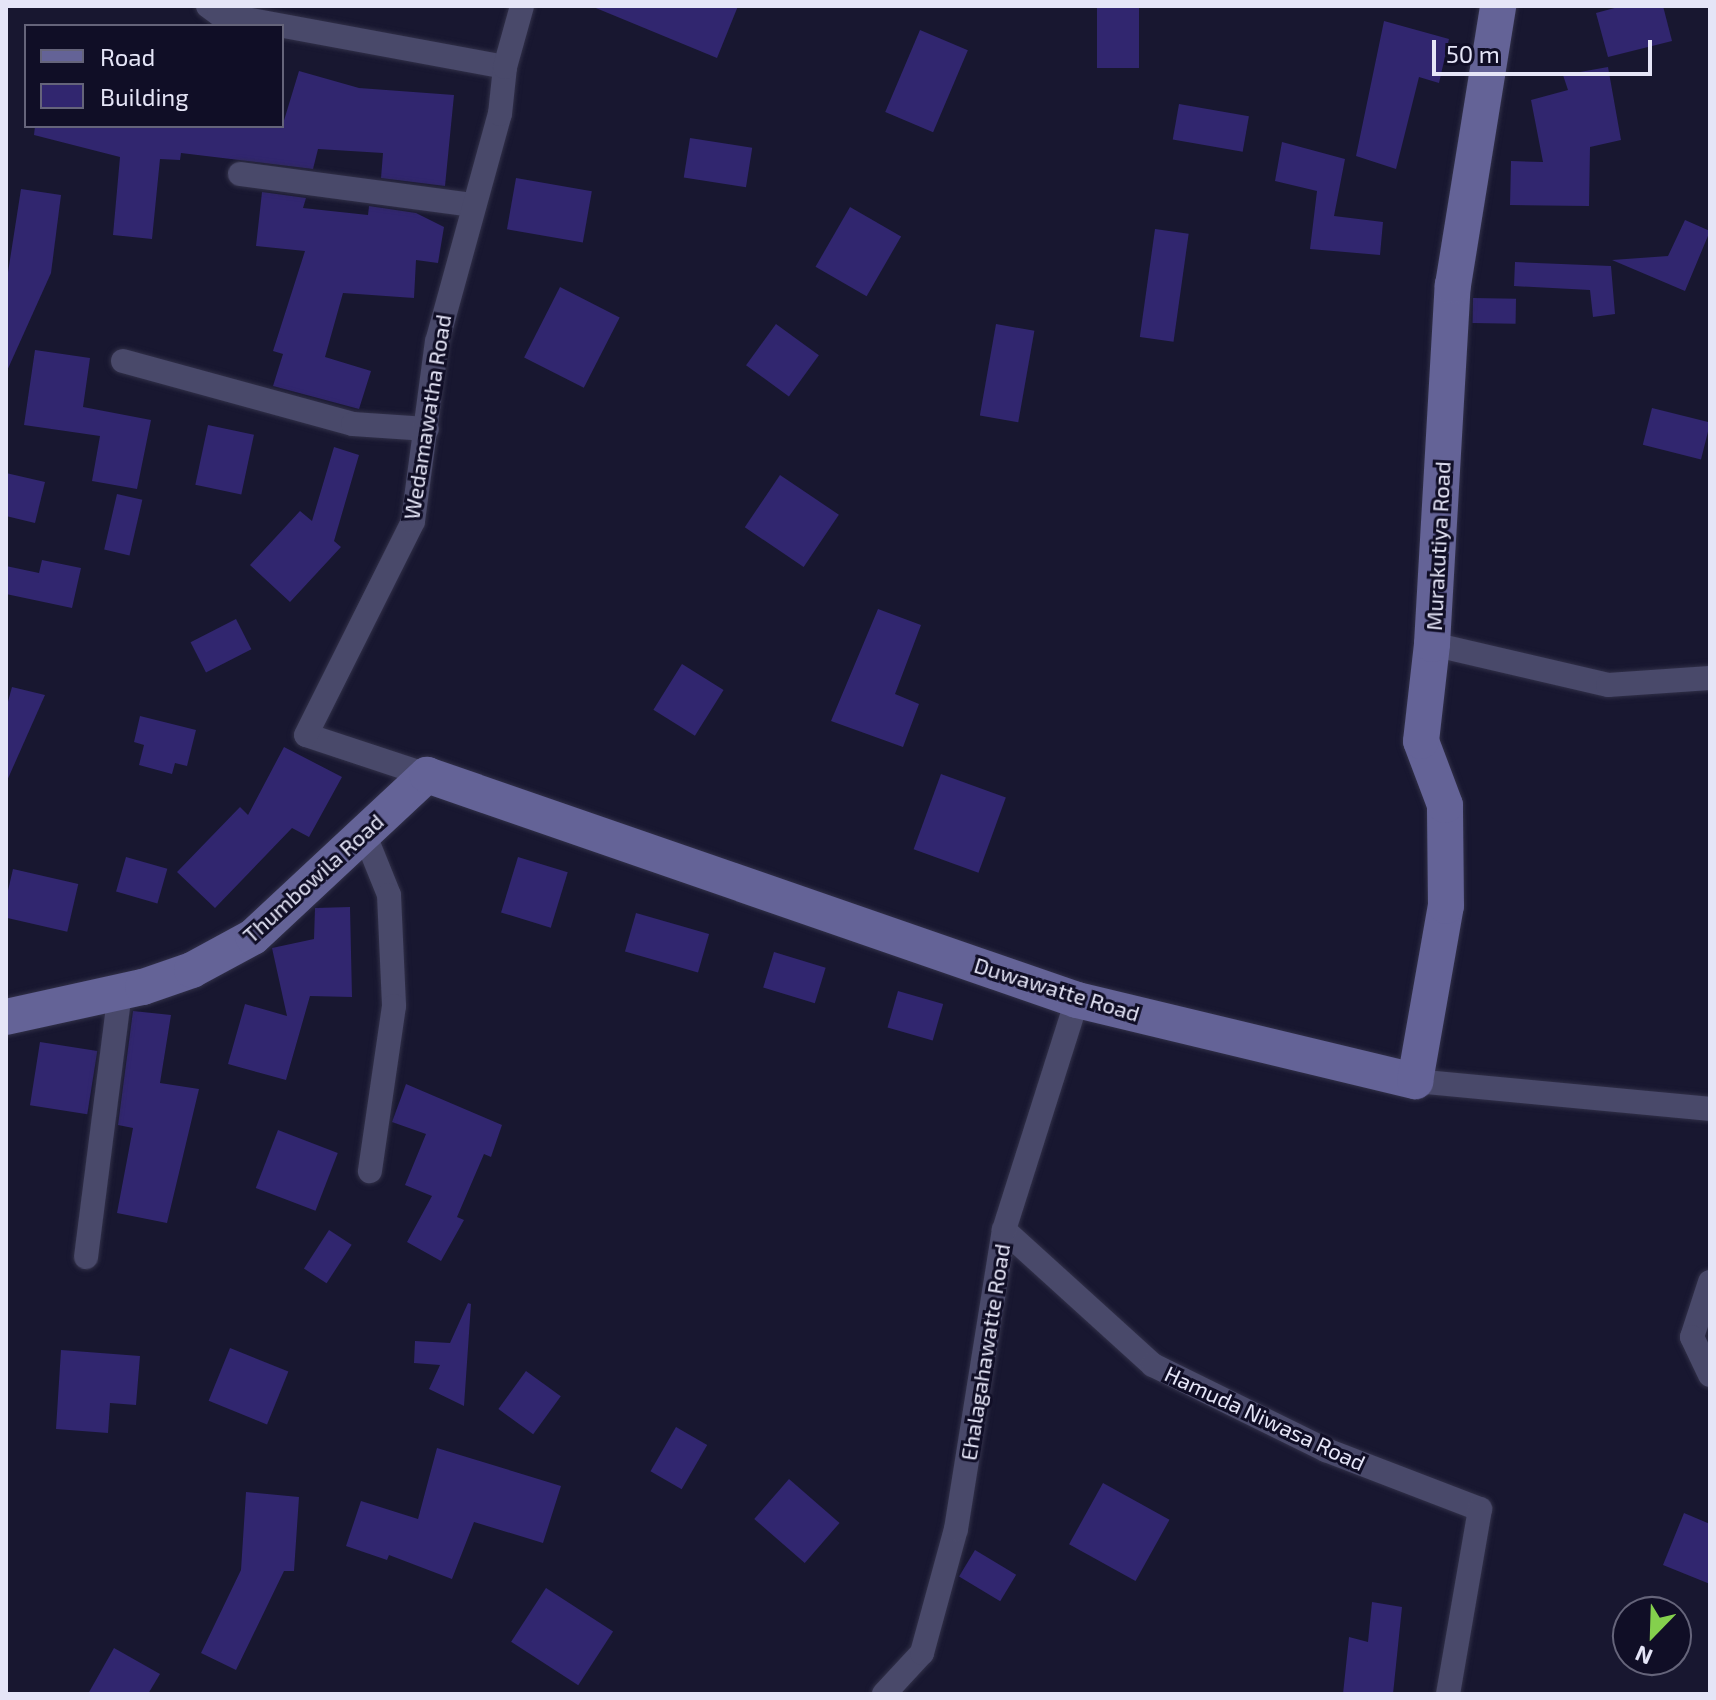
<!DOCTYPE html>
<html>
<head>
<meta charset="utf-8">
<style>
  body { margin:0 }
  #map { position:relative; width:1716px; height:1700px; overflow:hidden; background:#181730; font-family:"Exo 2",sans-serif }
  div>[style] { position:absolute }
  .building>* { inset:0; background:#31266f; transform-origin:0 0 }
  .roads { filter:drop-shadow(0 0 2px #313048) drop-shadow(0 0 2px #313048) }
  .street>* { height:24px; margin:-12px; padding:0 12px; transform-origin:12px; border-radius:12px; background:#49496a }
  .secondary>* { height:36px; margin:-18px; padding:0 18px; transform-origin:18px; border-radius:18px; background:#646397 }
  span { translate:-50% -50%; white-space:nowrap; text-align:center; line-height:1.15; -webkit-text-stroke:6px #100e26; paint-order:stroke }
  .street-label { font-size:22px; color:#e5e5f7 }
  .frame { position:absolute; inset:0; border:8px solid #e5e5f7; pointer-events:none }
  .legend { position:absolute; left:24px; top:24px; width:260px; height:104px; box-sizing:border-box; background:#100e26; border:2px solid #65647a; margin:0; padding:10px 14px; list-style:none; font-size:24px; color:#e5e5f7 }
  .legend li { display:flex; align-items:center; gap:16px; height:40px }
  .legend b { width:40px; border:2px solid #65647a }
  .north { position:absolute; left:1612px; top:1596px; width:80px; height:80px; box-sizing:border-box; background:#100e26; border:2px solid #65647a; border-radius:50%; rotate:203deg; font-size:22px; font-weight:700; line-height:32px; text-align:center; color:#e5e5f7 }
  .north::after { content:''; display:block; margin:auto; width:28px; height:36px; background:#84d04d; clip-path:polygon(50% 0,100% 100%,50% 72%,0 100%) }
  .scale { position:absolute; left:1432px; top:40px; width:220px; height:36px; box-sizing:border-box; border:4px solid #e5e5f7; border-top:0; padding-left:10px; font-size:24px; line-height:28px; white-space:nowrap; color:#e5e5f7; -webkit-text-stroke:6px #100e26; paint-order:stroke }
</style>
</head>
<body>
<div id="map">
  <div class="building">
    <i style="clip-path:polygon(591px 6px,738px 6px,717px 58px)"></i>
    <i style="left:1097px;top:6px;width:42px;height:62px"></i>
    <i style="clip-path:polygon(1622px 6px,1663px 6px,1672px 41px,1608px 57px,1596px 13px)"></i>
    <i style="clip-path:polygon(1384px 21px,1449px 39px,1439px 83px,1419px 77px,1396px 169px,1356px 156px)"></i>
    <i style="left:920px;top:30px;width:52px;height:89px;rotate:23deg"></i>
    <i style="clip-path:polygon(1608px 67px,1621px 140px,1590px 147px,1589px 206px,1510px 205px,1511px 161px,1543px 162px,1531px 100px,1568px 90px,1563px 75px)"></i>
    <i style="clip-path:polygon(299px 71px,359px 88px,454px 95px,445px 186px,381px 178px,383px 153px,318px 149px,313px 169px,181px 153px,180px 160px,160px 159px,152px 239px,113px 235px,120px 157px,34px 135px,35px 126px,282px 127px)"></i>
    <i style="left:1179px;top:104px;width:71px;height:36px;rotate:10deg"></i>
    <i style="left:690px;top:138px;width:63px;height:40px;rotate:9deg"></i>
    <i style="clip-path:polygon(1282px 142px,1345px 159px,1334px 216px,1383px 222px,1380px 255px,1310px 249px,1317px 191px,1275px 181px)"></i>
    <i style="left:516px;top:178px;width:77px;height:52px;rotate:10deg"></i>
    <i style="clip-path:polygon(21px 189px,61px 195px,51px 273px,6px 373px,6px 285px)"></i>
    <i style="clip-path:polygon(262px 192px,306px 198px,303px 208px,368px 215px,369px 206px,416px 213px,444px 227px,438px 263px,416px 260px,414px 298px,343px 293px,325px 357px,371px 371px,359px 409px,273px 386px,283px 354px,273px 351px,305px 251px,256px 246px)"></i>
    <i style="left:850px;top:207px;width:59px;height:69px;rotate:30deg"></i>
    <i style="clip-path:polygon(1685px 220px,1710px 231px,1685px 291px,1612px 260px,1668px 256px)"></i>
    <i style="left:1155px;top:229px;width:34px;height:109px;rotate:8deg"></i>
    <i style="clip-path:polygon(1515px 262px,1611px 266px,1615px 314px,1593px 317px,1590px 290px,1514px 286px)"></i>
    <i style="left:560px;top:287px;width:67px;height:79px;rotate:27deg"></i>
    <i style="left:1473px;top:298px;width:43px;height:25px;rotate:1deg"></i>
    <i style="left:776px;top:324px;width:53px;height:51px;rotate:36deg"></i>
    <i style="left:996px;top:324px;width:39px;height:93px;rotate:10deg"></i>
    <i style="clip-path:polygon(35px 350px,90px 358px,83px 407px,151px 420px,137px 489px,92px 481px,100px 436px,24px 425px)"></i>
    <i style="left:1652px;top:408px;width:60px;height:38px;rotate:14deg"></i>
    <i style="left:208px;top:425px;width:47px;height:61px;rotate:12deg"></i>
    <i style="clip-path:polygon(334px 447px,359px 455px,334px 541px,341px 547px,290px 602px,250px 565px,300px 511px,312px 521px)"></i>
    <i style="clip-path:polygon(6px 473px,45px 482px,35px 523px,6px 516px)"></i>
    <i style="left:780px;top:475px;width:71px;height:63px;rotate:34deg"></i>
    <i style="left:117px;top:494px;width:26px;height:57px;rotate:13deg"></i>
    <i style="clip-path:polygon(42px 560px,81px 568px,72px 608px,6px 594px,6px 566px,39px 573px)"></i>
    <i style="clip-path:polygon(878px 609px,921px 625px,895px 694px,919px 704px,903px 747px,831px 721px)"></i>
    <i style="left:236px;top:619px;width:34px;height:51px;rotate:63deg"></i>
    <i style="left:682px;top:664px;width:49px;height:54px;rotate:32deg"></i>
    <i style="clip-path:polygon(12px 687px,45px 695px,6px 783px,6px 709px)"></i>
    <i style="clip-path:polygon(140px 716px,196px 730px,187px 766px,175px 763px,172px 774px,139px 765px,144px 745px,134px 742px)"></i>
    <i style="clip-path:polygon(284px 747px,342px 777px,309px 837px,292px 828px,215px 908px,177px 872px,240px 807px,248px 815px)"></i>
    <i style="left:941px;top:774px;width:69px;height:80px;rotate:20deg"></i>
    <i style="left:126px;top:857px;width:43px;height:36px;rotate:16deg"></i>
    <i style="left:518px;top:857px;width:52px;height:58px;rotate:17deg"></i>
    <i style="left:13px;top:869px;width:67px;height:49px;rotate:13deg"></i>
    <i style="clip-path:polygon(350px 907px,352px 997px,310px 996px,286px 1080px,228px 1064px,245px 1004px,287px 1016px,272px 948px,314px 939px,315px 908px)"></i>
    <i style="left:636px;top:913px;width:76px;height:40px;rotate:16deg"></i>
    <i style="left:774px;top:952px;width:54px;height:37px;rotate:17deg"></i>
    <i style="left:898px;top:991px;width:47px;height:38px;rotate:16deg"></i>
    <i style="clip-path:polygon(133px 1011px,171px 1015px,160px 1083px,199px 1089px,167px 1223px,117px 1213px,133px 1128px,118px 1125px)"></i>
    <i style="left:40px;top:1042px;width:58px;height:64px;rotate:9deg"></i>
    <i style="clip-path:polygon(406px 1084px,502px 1125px,491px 1157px,484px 1154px,457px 1217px,464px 1220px,441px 1261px,407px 1242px,432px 1196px,405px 1185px,426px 1134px,392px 1122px)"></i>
    <i style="left:278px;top:1130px;width:64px;height:62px;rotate:21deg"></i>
    <i style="left:329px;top:1230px;width:27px;height:46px;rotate:33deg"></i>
    <i style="clip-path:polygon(468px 1303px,471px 1304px,464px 1406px,429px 1389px,440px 1365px,414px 1363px,415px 1341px,450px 1343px)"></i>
    <i style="left:230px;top:1348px;width:63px;height:57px;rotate:22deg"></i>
    <i style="clip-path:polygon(61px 1350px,140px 1356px,136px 1405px,110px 1403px,108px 1433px,56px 1429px)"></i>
    <i style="left:526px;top:1371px;width:43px;height:47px;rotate:36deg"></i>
    <i style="left:676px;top:1427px;width:36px;height:51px;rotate:30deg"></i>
    <i style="clip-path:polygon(437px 1448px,561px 1486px,543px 1543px,474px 1522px,452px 1579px,389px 1555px,387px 1560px,346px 1546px,361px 1501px,418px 1519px)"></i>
    <i style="left:789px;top:1479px;width:67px;height:53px;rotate:41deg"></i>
    <i style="left:1103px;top:1483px;width:76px;height:70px;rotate:29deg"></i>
    <i style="clip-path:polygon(246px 1492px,299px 1497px,294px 1571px,284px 1571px,236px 1670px,201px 1653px,241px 1570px)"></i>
    <i style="clip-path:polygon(1684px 1513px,1710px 1524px,1710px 1584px,1663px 1565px)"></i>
    <i style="left:975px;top:1550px;width:48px;height:31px;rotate:31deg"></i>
    <i style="left:546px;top:1588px;width:80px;height:64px;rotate:33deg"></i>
    <i style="clip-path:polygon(1372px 1602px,1402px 1607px,1393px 1694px,1343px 1694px,1349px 1637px,1368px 1642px)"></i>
    <i style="clip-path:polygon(114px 1648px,160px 1674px,148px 1694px,88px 1694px)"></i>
  </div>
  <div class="roads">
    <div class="street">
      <i style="left:208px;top:6px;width:14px;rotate:36deg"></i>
      <i style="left:219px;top:14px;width:291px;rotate:10.5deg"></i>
      <i style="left:240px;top:174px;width:233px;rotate:7.6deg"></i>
      <i style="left:123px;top:361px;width:238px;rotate:15.3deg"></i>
      <i style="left:353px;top:424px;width:74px;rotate:3.9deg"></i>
      <i style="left:1432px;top:644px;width:181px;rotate:13.1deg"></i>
      <i style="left:1608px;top:685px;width:102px;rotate:-3.9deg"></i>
      <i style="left:427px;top:775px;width:127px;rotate:-161.7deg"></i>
      <i style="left:306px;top:735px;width:239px;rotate:-63.4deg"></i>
      <i style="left:413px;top:521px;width:181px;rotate:-82.4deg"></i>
      <i style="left:437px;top:342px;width:237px;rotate:-74.6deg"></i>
      <i style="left:500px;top:114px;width:47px;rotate:-83.9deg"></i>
      <i style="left:505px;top:67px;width:63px;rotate:-74.4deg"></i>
      <i style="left:364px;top:833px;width:67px;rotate:68deg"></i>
      <i style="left:389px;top:895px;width:111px;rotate:87.4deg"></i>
      <i style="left:394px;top:1006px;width:167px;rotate:98.3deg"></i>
      <i style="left:1415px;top:1081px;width:296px;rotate:5.4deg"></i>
      <i style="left:1004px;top:1230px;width:201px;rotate:42.2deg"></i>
      <i style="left:1153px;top:1365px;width:193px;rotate:26.2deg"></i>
      <i style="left:1326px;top:1450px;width:165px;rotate:21deg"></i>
      <i style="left:1480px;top:1509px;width:188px;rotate:99.8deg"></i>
      <i style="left:86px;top:1257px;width:268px;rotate:-82.7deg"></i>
      <i style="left:1710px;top:1282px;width:58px;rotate:108.1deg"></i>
      <i style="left:1692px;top:1337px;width:42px;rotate:64.7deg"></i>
      <i style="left:884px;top:1694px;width:56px;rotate:-47.2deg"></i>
      <i style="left:922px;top:1653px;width:129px;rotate:-74.7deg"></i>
      <i style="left:956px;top:1529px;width:303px;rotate:-80.9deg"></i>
      <i style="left:1004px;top:1230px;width:241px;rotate:-72.4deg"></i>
    </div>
    <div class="secondary">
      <i style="left:6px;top:1017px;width:140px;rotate:-12.4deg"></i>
      <i style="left:143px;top:987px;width:52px;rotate:-19.1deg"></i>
      <i style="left:192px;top:970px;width:69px;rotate:-28.4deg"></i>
      <i style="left:253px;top:937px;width:238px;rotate:-43deg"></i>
      <i style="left:427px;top:775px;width:688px;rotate:19.09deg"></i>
      <i style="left:1077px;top:1000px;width:348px;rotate:13.5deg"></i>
      <i style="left:1415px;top:1081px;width:178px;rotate:-80deg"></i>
      <i style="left:1446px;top:906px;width:101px;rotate:-90.6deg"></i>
      <i style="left:1445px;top:805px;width:68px;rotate:-110.6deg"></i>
      <i style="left:1421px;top:741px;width:98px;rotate:-83.5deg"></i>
      <i style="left:1432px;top:644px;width:360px;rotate:-86.7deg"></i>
      <i style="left:1453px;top:285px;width:283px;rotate:-80.8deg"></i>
    </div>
  </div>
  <div class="street-label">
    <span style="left:427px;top:417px;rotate:-81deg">Wedamawatha Road</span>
    <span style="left:1438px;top:546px;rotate:-87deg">Murakutiya Road</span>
    <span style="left:313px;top:878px;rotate:-42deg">Thumbowila Road</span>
    <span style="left:1057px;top:989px;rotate:17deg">Duwawatte Road</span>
    <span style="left:985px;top:1352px;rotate:-81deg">Ehalagahawatte Road</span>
    <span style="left:1265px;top:1418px;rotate:25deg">Hamuda Niwasa Road</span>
  </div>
  <div class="frame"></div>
  <ul class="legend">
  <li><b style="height:10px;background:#646397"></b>Road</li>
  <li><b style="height:22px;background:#31266f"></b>Building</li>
  </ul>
  <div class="north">N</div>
  <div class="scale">50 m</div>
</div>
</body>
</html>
